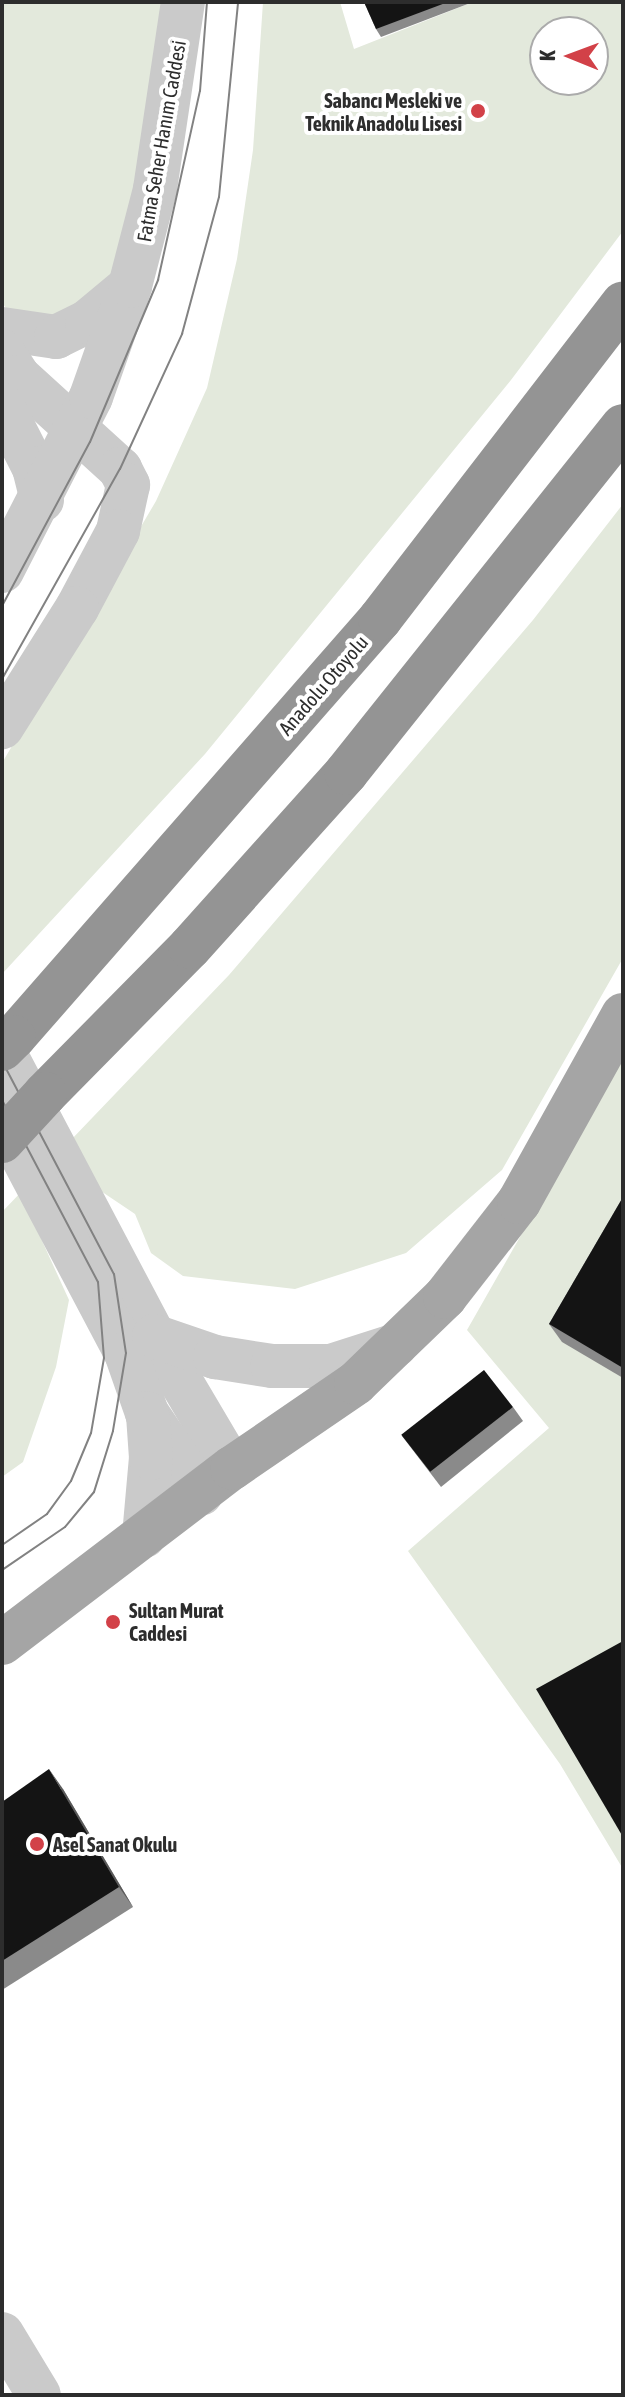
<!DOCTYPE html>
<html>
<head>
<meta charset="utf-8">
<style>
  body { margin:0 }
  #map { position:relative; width:625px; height:2397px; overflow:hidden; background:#fff; font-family:"Asap Condensed",sans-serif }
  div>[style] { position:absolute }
  .green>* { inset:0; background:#e3e9dc }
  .street>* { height:44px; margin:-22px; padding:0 22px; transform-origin:22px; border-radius:22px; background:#cacaca }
  .primary>* { height:44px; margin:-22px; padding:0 22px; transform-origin:22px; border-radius:22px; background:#a5a5a5 }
  .highway>* { height:44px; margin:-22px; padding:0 22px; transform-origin:22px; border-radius:22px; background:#949494 }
  .tram>* { height:2px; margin:-1px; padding:0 1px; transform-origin:1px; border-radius:1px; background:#828282 }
  .highway-bridge>* { height:44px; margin:-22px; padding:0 22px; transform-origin:22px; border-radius:22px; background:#949494 }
  .wall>* { inset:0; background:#8a8a8a }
  .shaded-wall>* { inset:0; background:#5a5a5a }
  .building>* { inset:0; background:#141414; transform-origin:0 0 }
  .dots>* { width:22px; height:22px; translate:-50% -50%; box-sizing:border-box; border:4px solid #fff; border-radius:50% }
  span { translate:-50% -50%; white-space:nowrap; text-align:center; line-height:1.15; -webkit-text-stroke:8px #fff; paint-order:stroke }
  .poi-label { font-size:20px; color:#2d2d2d; font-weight:700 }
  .right { translate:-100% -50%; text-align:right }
  .left { translate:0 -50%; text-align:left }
  .street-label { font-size:20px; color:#2d2d2d }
  .frame { position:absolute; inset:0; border:4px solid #2d2d2d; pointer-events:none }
  .north { position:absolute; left:529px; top:16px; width:80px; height:80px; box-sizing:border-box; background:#fff; border:2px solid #ababab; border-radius:50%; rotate:271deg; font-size:22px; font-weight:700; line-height:32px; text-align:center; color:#2d2d2d }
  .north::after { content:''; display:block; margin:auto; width:28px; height:36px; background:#d24148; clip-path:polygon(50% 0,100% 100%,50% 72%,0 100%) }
</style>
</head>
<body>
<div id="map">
  <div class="green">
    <i style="clip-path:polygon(2px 2px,179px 2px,130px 286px,22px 334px,2px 302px)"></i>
    <i style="clip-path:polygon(evenodd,263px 2px,340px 2px,354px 49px,473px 2px,623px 2px,623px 231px,511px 380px,205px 754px,2px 974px,2px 763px,156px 501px,207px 388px,237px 259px,253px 150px,263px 2px,545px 32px,593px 32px,593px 80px,545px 80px,545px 32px)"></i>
    <i style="clip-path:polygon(623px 504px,623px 958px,502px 1170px,406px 1253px,295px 1289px,183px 1276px,151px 1253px,135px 1214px,77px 1175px,33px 1221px,69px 1300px,56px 1367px,23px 1462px,2px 1477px,2px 1212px,229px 975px,533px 620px)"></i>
    <i style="clip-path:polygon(623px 1056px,623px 1869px,560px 1764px,408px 1551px,549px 1428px,467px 1330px)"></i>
  </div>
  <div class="street">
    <i style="left:2px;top:329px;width:55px;rotate:8.4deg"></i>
    <i style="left:56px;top:337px;width:34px;rotate:-26deg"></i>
    <i style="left:87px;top:322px;width:56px;rotate:-39.9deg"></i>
    <i style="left:2px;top:351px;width:31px;rotate:57deg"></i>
    <i style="left:19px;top:377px;width:137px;rotate:42.3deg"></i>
    <i style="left:120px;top:469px;width:18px;rotate:63deg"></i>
    <i style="left:128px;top:485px;width:47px;rotate:102.3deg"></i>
    <i style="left:118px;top:531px;width:87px;rotate:118deg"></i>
    <i style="left:77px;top:608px;width:141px;rotate:122.2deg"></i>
    <i style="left:2px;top:405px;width:71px;rotate:63.1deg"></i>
    <i style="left:34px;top:468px;width:33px;rotate:76deg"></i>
    <i style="left:2px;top:571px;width:195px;rotate:-62.9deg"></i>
    <i style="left:91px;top:397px;width:118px;rotate:-70.6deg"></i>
    <i style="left:130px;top:286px;width:100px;rotate:-75.5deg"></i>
    <i style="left:155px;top:189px;width:189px;rotate:-81.5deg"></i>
    <i style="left:2px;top:1048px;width:326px;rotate:62.2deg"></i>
    <i style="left:154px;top:1336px;width:153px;rotate:59.4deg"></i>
    <i style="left:2px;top:1118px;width:266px;rotate:62.2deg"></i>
    <i style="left:126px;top:1353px;width:64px;rotate:70.7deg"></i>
    <i style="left:147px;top:1413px;width:97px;rotate:56deg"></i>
    <i style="left:154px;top:1336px;width:65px;rotate:19deg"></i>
    <i style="left:215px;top:1357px;width:58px;rotate:9deg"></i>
    <i style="left:272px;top:1366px;width:59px"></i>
    <i style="left:331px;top:1366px;width:68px;rotate:-17.9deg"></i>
    <i style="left:144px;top:1536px;width:78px;rotate:-84.9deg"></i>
    <i style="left:151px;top:1458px;width:39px;rotate:-94deg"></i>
    <i style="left:2px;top:2334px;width:71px;rotate:58.8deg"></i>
  </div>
  <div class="primary">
    <i style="left:2px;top:1643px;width:289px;rotate:-37.3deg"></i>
    <i style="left:232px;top:1468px;width:150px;rotate:-34.4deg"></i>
    <i style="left:356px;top:1383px;width:124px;rotate:-44deg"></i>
    <i style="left:445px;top:1297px;width:120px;rotate:-52.1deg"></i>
    <i style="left:519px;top:1202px;width:214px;rotate:-60.9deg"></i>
  </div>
  <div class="highway">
    <i style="left:14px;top:1037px;width:556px;rotate:-48.79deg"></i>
    <i style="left:380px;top:619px;width:398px;rotate:-52.4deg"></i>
    <i style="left:45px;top:1094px;width:206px;rotate:-45.4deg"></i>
    <i style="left:190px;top:947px;width:234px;rotate:-48.1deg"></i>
    <i style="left:346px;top:773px;width:444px;rotate:-51.4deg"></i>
  </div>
  <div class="tram">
    <i style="left:2px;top:606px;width:186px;rotate:-61.8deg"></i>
    <i style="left:90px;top:442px;width:176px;rotate:-67.2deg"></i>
    <i style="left:158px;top:280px;width:194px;rotate:-77.5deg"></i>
    <i style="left:200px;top:91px;width:89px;rotate:-85.5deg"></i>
    <i style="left:2px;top:679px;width:241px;rotate:-60.7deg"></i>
    <i style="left:120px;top:469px;width:149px;rotate:-65.3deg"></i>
    <i style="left:182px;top:334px;width:142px;rotate:-74.9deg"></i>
    <i style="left:219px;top:197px;width:196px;rotate:-84.4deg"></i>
    <i style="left:2px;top:1061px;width:241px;rotate:62.3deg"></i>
    <i style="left:114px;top:1274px;width:80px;rotate:81.4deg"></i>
    <i style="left:126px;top:1353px;width:79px;rotate:99.5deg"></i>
    <i style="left:113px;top:1431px;width:64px;rotate:107.3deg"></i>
    <i style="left:94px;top:1492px;width:45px;rotate:129.6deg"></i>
    <i style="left:65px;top:1527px;width:76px;rotate:145.7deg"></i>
    <i style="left:2px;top:1100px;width:206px;rotate:62.2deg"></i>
    <i style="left:98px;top:1282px;width:76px;rotate:85.5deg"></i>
    <i style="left:104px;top:1358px;width:76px;rotate:99.8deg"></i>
    <i style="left:91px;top:1433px;width:52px;rotate:112.6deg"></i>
    <i style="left:71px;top:1481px;width:41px;rotate:126deg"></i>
    <i style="left:47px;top:1514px;width:55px;rotate:145.4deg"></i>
  </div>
  <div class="highway-bridge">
    <i style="left:2px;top:1049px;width:17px;rotate:-45deg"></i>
    <i style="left:2px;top:1141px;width:64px;rotate:-47.5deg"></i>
  </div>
  <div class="wall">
    <i style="clip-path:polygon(364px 2px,473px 2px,381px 37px,376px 29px)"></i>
    <i style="clip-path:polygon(623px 1197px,623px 1378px,562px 1342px,549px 1324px)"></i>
    <i style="clip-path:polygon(513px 1407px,523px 1421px,441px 1487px,402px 1436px)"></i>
    <i style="clip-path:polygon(63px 1789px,133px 1907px,2px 1990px,2px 1802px)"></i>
  </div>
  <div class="shaded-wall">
    <i style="clip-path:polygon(49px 1769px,63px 1789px,133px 1907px,119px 1887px)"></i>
  </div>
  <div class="building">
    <i style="clip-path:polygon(364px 2px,448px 2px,376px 29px)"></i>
    <i style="clip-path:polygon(623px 1197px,623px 1368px,549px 1324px)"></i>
    <i style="left:484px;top:1370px;width:47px;height:105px;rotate:52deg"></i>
    <i style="clip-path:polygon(623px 1641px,623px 1837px,536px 1689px)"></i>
    <i style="clip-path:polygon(49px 1769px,119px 1887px,2px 1961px,2px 1802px)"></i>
  </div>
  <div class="dots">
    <i style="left:478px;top:111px;background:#d24148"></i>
    <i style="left:113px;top:1622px;background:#d24148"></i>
    <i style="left:37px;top:1844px;background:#d24148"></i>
  </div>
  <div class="poi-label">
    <span class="right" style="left:462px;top:112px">Sabancı Mesleki ve<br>Teknik Anadolu Lisesi</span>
    <span class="left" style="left:129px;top:1622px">Sultan Murat<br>Caddesi</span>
    <span class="left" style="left:53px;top:1844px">Asel Sanat Okulu</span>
  </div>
  <div class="street-label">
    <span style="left:161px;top:141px;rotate:-80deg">Fatma Seher Hanım Caddesi</span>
    <span style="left:323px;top:685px;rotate:-49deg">Anadolu Otoyolu</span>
  </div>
  <div class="frame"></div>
  <div class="north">K</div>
</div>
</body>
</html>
